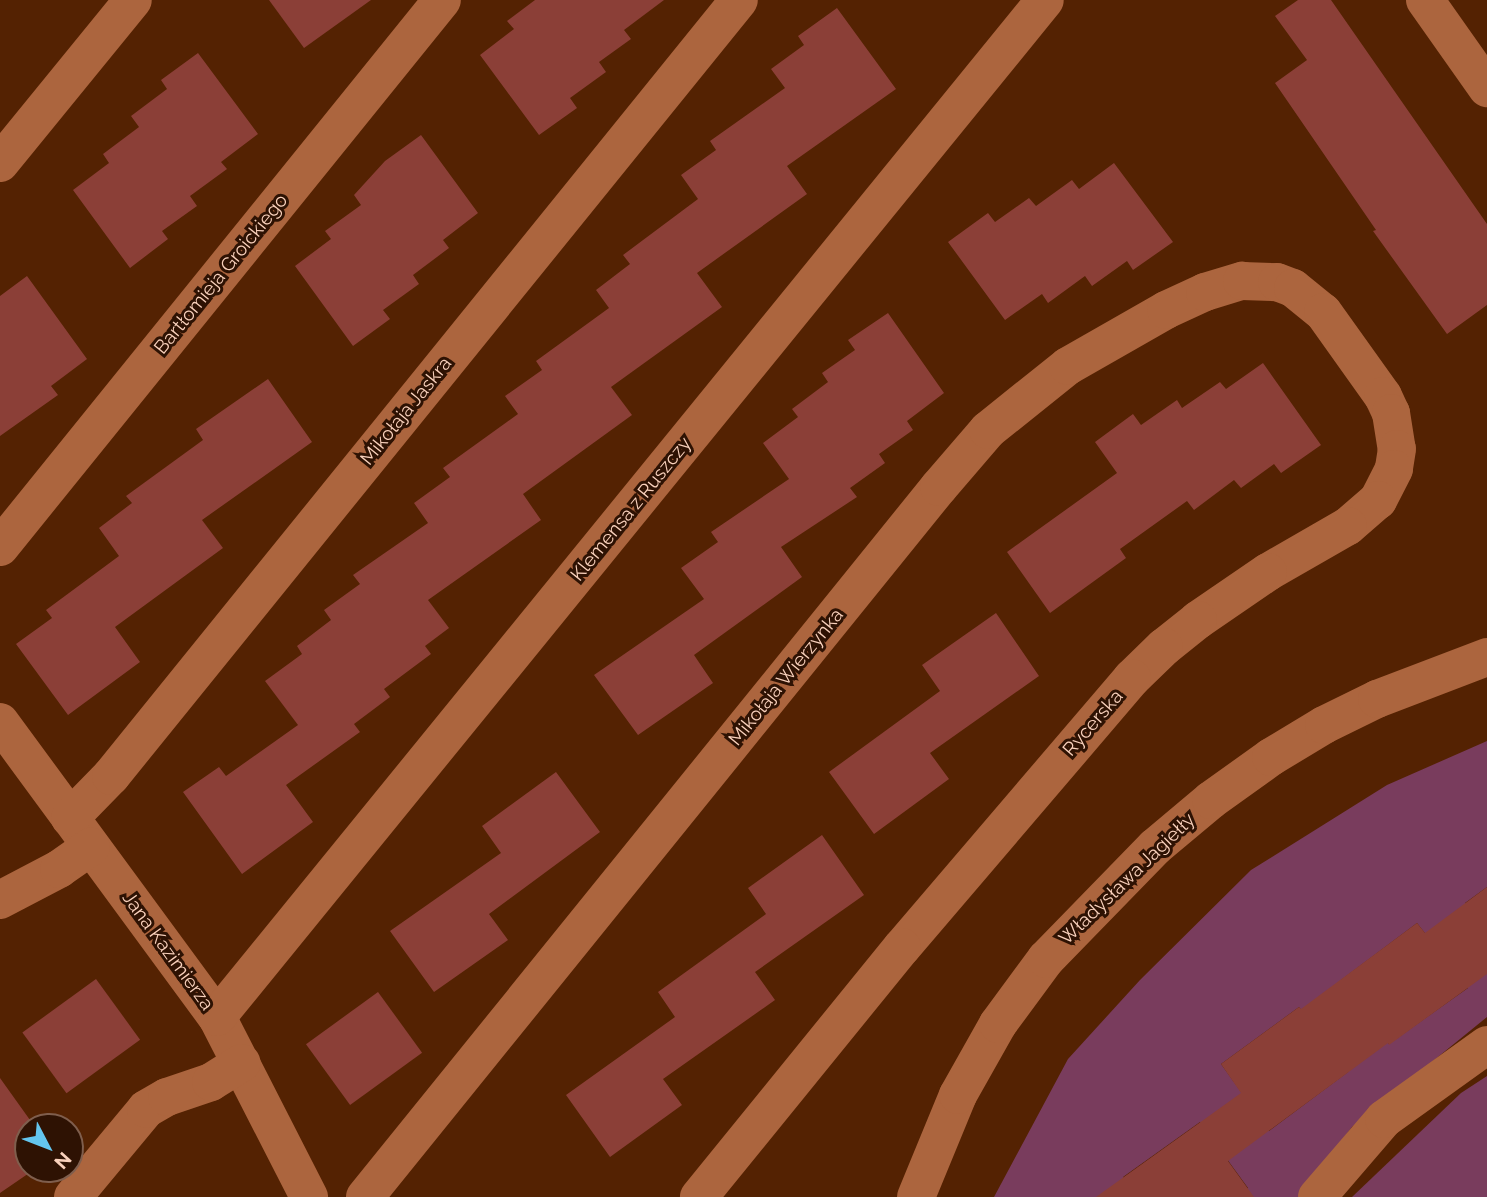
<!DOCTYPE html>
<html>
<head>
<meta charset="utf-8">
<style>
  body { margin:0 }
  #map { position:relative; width:1487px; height:1197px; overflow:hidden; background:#542202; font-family:Raleway,sans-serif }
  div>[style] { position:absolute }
  .green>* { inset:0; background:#793c5d }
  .building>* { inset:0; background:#8b3f37; transform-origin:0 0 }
  .minor>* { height:38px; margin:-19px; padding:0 19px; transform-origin:19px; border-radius:19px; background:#ac653e }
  span { translate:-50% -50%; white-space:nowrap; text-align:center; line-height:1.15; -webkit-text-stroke:6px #2e1203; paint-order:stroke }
  .street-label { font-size:19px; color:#f9d1bc }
  .north { position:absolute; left:14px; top:1113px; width:70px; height:70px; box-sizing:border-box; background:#2e1203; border:2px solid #7f5e4d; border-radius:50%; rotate:132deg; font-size:19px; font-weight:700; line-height:28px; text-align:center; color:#f9d1bc }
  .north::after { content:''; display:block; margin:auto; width:24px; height:32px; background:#64c5ee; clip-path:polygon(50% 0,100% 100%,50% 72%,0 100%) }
</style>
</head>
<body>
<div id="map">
  <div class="green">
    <i style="clip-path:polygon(evenodd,1487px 741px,1487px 887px,1465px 903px,1487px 932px,1487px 1017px,1352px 1127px,1298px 1197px,1235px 1197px,1248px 1188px,1200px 1122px,1123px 1177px,1137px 1197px,994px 1197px,1068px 1059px,1140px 980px,1251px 870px,1387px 785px,1487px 741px,1417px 923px,1468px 988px,1389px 1044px,1341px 980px,1417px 923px,1487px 741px,1299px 1007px,1348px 1072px,1269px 1131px,1221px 1064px,1299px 1007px)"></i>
    <i style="clip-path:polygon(1487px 1076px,1487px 1197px,1352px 1197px,1461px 1093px)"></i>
  </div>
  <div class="building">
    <i style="clip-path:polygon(269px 0,371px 0,304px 48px)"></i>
    <i style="clip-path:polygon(535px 0,664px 0,624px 30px,631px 39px,599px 62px,606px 72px,570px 98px,577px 108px,539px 135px,480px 55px,514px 29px,507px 21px)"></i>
    <i style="clip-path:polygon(1298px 0,1331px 0,1487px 224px,1487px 305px,1447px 334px,1373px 231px,1376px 230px,1275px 83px,1307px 60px,1275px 16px)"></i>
    <i style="clip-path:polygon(837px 8px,896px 89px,787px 166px,807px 194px,697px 273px,722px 307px,611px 387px,632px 415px,523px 494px,541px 520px,428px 600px,449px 628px,425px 646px,431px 654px,384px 689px,390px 697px,354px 724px,360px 732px,286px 785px,313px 822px,242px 874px,183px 792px,219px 767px,226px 776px,298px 725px,265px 681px,302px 654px,297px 646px,331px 620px,324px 610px,360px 584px,353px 575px,428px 523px,414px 503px,450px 477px,443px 468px,518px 414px,505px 396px,542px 370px,536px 361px,609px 308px,596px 290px,630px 264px,623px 255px,698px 199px,681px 175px,716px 150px,710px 141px,785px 88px,771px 69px,804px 45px,798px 36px)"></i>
    <i style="clip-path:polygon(198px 53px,258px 134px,221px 162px,227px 169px,190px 196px,197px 206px,162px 231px,168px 239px,130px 268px,73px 190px,109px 163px,103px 154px,139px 127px,131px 116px,167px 89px,161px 80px)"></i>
    <i style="clip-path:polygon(421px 135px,478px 213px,443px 240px,449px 248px,413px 275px,419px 284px,383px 310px,390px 319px,353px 346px,295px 266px,331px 239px,325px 231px,361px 205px,354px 195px,385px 161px)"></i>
    <i style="clip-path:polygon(1114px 163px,1173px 242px,1133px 270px,1127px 261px,1092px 286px,1085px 276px,1048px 303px,1042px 294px,1005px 320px,948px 242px,988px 213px,995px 222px,1029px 198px,1036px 206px,1072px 180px,1079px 189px)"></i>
    <i style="clip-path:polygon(27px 276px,87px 359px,51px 386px,58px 395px,0 436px,0 296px)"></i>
    <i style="clip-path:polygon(888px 313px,944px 393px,907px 421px,913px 430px,879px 454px,885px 463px,850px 488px,857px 497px,781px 547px,802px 577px,694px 655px,713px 683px,638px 735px,594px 675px,704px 599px,681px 568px,718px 542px,711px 532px,789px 479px,763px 443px,798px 417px,792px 409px,828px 382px,822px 373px,855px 350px,848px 340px)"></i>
    <i style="clip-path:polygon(1263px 363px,1321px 445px,1281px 473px,1274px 464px,1241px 488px,1234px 480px,1194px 510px,1187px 501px,1120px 549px,1126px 558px,1050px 613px,1007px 552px,1117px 473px,1095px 442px,1133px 414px,1141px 425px,1177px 400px,1182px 408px,1220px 382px,1226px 389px)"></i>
    <i style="clip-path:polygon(268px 379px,312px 442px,202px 520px,223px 548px,115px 627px,140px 662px,68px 715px,16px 644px,52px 618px,46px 610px,119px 556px,99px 528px,132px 503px,126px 496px,203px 440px,196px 429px)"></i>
    <i style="clip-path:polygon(996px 613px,1039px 676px,930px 753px,949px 779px,874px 834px,829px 772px,940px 691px,922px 665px)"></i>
    <i style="clip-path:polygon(556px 772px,600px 832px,489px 914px,508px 940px,434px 992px,390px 931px,501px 853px,482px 826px)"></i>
    <i style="clip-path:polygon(822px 835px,864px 895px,755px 972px,775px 1000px,663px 1079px,682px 1105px,610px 1157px,566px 1095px,675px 1017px,658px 992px,766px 914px,748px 888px)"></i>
    <i style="clip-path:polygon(1487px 887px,1487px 974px,1389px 1045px,1388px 1043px,1228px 1161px,1254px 1197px,1096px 1197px,1241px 1093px,1221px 1064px,1299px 1007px,1301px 1009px,1417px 923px,1425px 933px)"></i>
    <i style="left:96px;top:979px;width:75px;height:91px;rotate:54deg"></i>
    <i style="left:378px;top:992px;width:75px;height:89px;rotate:54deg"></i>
    <i style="clip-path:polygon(0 1078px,35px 1127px,28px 1127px,28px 1169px,35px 1169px,0 1193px)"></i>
  </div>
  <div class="minor">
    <i style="left:1425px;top:0;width:108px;rotate:54.8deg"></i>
    <i style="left:0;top:163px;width:210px;rotate:-50.8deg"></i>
    <i style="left:0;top:547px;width:703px;rotate:-51.06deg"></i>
    <i style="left:0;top:722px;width:366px;rotate:53.7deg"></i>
    <i style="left:217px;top:1017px;width:202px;rotate:62.9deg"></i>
    <i style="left:70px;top:818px;width:59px;rotate:-45.7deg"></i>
    <i style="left:111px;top:776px;width:998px;rotate:-51.02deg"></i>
    <i style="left:0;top:900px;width:67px;rotate:-27.7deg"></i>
    <i style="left:59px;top:869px;width:39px;rotate:-35deg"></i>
    <i style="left:217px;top:1017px;width:1311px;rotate:-50.85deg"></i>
    <i style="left:73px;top:1197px;width:114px;rotate:-50.3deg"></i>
    <i style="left:146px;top:1109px;width:24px;rotate:-30deg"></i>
    <i style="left:167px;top:1097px;width:46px;rotate:-18.8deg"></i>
    <i style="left:211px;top:1082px;width:36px;rotate:-32deg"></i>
    <i style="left:365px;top:1197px;width:913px;rotate:-51.05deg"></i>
    <i style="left:939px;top:487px;width:75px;rotate:-49.3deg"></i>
    <i style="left:988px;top:430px;width:102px;rotate:-38.7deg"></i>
    <i style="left:1068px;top:366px;width:113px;rotate:-29.7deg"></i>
    <i style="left:1166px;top:310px;width:43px;rotate:-24.8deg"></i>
    <i style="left:1205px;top:292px;width:39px;rotate:-17deg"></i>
    <i style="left:1242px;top:281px;width:35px;rotate:2deg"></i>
    <i style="left:1277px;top:282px;width:17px;rotate:21deg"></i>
    <i style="left:1293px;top:288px;width:38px;rotate:39deg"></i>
    <i style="left:1323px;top:312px;width:103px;rotate:54.5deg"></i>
    <i style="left:1383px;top:396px;width:19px;rotate:65deg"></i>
    <i style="left:1391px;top:413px;width:36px;rotate:81deg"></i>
    <i style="left:1397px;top:449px;width:20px;rotate:99deg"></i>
    <i style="left:1394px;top:469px;width:35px;rotate:117deg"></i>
    <i style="left:1378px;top:500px;width:40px;rotate:139deg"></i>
    <i style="left:1348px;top:526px;width:92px;rotate:150.1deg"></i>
    <i style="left:1268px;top:572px;width:85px;rotate:145.6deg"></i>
    <i style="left:1198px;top:620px;width:43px;rotate:141.5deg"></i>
    <i style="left:1164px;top:647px;width:45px;rotate:135.9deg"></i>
    <i style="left:1132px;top:678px;width:354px;rotate:130.5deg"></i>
    <i style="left:902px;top:947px;width:322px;rotate:129.1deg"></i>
    <i style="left:916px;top:1197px;width:110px;rotate:-67.6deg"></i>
    <i style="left:958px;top:1095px;width:81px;rotate:-60.6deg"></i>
    <i style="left:998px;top:1024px;width:81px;rotate:-53.6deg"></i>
    <i style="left:1046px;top:959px;width:156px;rotate:-45.8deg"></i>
    <i style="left:1155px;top:847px;width:73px;rotate:-40deg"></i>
    <i style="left:1211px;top:800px;width:74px;rotate:-35.6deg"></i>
    <i style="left:1271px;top:757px;width:62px;rotate:-31.1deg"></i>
    <i style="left:1324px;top:725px;width:59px;rotate:-26.1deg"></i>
    <i style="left:1377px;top:699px;width:118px;rotate:-20.9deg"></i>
    <i style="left:1317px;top:1197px;width:103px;rotate:-49.3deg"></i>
    <i style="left:1384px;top:1119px;width:127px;rotate:-35.7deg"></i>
  </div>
  <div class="street-label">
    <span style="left:221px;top:274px;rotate:-51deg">Bartłomieja Groickiego</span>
    <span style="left:406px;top:411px;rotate:-51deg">Mikołaja Jaskra</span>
    <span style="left:631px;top:509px;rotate:-51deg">Klemensa z Ruszczy</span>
    <span style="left:786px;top:677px;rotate:-51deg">Mikołaja Wierzynka</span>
    <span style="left:1093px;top:723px;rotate:-49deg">Rycerska</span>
    <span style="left:1127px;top:879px;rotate:-44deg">Władysława Jagiełły</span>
    <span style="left:168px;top:951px;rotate:54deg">Jana Kazimierza</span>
  </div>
  <div class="north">N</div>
</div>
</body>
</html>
